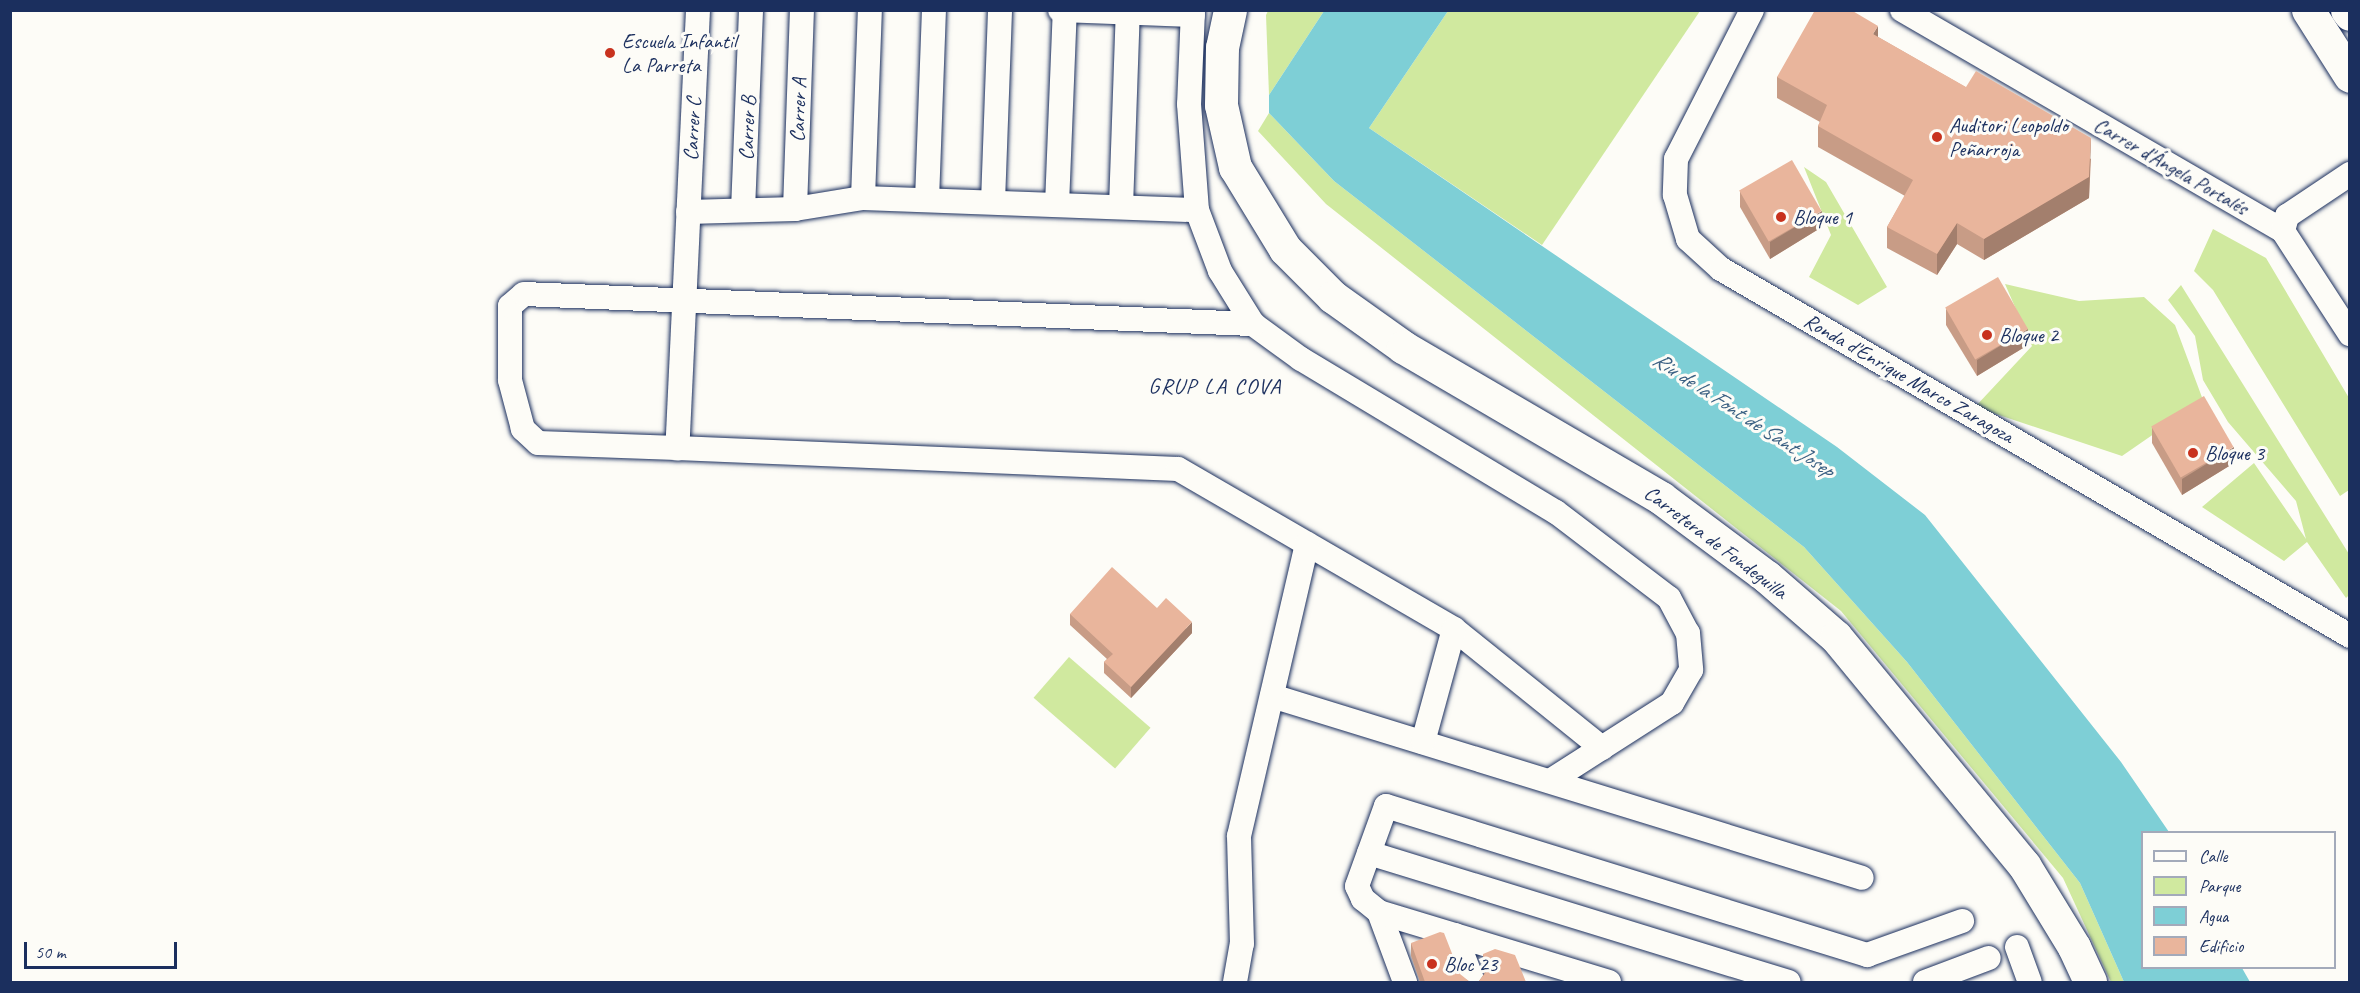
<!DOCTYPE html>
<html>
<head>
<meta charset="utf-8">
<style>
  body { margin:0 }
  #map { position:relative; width:2360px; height:993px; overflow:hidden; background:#fdfcf7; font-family:Caveat,sans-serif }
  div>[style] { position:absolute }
  .green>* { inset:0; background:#d0e99f; transform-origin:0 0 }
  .water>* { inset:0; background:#7ecfd6 }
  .roads { filter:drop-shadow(0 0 2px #1b2f5e) drop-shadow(0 0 2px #1b2f5e) }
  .street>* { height:24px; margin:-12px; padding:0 12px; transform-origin:12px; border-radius:12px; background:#fdfcf7 }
  .secondary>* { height:33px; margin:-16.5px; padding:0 16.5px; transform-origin:16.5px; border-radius:16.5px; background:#fdfcf7 }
  .wall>* { inset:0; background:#c89c86 }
  .shaded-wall>* { inset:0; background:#a37f6d }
  .building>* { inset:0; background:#e9b59c; transform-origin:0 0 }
  .dots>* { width:16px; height:16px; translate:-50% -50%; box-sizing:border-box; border:3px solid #fdfcf7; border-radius:50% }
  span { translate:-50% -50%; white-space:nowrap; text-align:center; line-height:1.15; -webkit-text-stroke:6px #fdfcf7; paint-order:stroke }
  .poi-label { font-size:21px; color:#1b2f5e }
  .left { translate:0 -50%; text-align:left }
  .street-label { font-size:21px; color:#1b2f5e }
  .neighbourhood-label { font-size:22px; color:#1b2f5e; letter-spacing:1.5px }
  .water-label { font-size:22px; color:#395f82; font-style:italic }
  .frame { position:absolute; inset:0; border:12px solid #1b2f5e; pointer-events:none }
  .legend { position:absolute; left:2141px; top:831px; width:195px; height:138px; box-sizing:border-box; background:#fdfcf7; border:2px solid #a3aaba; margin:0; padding:8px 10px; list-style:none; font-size:18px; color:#1b2f5e }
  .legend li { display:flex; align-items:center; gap:12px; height:30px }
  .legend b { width:30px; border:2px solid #a3aaba }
  .scale { position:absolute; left:24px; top:942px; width:153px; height:27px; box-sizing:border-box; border:3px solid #1b2f5e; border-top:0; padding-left:8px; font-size:18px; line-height:21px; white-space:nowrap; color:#1b2f5e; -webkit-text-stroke:4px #fdfcf7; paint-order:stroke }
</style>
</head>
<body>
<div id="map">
  <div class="green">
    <i style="clip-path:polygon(1268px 11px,1324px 11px,1269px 95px,1266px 15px)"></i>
    <i style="clip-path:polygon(1448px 11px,1700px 11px,1542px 245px,1369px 128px)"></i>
    <i style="clip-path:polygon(1269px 113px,1334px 181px,1804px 547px,1907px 662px,2080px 883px,2124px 982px,2111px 982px,2063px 878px,1841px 611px,1326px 204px,1258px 131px)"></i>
    <i style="clip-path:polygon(1804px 167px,1826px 182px,1887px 287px,1858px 305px,1809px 277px,1831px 235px)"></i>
    <i style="clip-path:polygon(2213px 229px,2266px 258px,2349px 398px,2349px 490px,2340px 496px,2213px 290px,2194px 271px)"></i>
    <i style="clip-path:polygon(2005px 284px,2079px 301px,2144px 297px,2175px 325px,2203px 400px,2122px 456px,1975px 407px,2032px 346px)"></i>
    <i style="clip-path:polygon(2181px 285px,2349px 554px,2349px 595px,2346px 598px,2307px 542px,2284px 561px,2202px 507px,2254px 463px,2306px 539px,2296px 501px,2228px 422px,2203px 380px,2195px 336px,2168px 300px)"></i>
    <i style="left:1069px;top:657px;width:108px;height:54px;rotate:41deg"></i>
  </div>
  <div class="water">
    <i style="clip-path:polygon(1324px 11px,1448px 11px,1369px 128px,1837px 447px,1925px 515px,2121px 762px,2169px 832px,2142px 832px,2142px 968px,2242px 968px,2250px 982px,2124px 982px,2080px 883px,1907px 662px,1804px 547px,1334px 181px,1269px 113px,1269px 95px)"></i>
  </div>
  <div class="roads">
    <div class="street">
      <i style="left:698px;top:10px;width:439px;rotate:92.7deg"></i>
      <i style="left:677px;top:448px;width:501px;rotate:2.4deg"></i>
      <i style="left:1178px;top:469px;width:319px;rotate:30.1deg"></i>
      <i style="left:1454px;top:629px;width:190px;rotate:38.8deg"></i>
      <i style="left:1060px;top:10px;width:133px;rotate:2.2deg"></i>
      <i style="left:1193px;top:10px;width:94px;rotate:92.4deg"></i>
      <i style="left:1189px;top:104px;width:106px;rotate:85.7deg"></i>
      <i style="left:1197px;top:210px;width:65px;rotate:69.3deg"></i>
      <i style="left:1220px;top:271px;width:62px;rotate:58.1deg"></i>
      <i style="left:1253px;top:324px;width:59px;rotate:36.1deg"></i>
      <i style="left:1301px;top:359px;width:297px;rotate:31deg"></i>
      <i style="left:1556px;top:512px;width:142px;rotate:37.3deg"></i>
      <i style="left:1669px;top:598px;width:40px;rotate:62deg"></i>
      <i style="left:1688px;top:633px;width:37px;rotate:85deg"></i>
      <i style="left:1691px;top:670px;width:38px;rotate:120deg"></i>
      <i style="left:1672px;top:703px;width:145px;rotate:147.4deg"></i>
      <i style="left:1752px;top:10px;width:167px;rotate:117deg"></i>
      <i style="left:1676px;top:159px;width:36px;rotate:92deg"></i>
      <i style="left:1675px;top:195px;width:46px;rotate:73.5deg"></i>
      <i style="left:1688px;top:239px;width:45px;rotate:42.3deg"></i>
      <i style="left:1721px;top:269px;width:728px;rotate:30.26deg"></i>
      <i style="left:1902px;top:10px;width:440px;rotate:30.1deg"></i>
      <i style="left:2283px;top:231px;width:123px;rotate:57deg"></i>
      <i style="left:863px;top:198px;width:188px;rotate:-87.9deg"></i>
      <i style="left:927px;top:200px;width:190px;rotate:-87.9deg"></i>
      <i style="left:993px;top:202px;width:192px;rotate:-87.9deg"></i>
      <i style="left:1057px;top:205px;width:195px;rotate:-87.7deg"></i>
      <i style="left:1121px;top:207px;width:197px;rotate:-88deg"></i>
      <i style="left:795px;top:209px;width:199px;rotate:-88deg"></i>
      <i style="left:743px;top:210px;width:200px;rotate:-87.7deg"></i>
      <i style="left:688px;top:212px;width:107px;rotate:-1.6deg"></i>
      <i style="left:795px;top:209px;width:69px;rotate:-9.2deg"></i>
      <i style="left:863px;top:198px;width:334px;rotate:2.1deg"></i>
      <i style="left:2283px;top:231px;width:16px;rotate:-75deg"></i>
      <i style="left:2287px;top:216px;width:76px;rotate:-33.7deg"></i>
      <i style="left:677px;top:448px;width:139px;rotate:-177.9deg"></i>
      <i style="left:538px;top:443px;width:21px;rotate:-137deg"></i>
      <i style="left:523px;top:429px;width:51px;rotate:-104.9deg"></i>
      <i style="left:510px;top:380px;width:74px;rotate:-90deg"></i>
      <i style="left:510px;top:306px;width:18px;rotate:-41deg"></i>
      <i style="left:524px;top:294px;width:730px;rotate:2.36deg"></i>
      <i style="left:1272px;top:696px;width:617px;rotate:17.14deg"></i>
      <i style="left:1423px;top:742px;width:117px;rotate:-74.7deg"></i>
      <i style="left:1369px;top:853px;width:439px;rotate:17.1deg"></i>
      <i style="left:1379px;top:912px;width:75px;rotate:69.6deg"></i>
      <i style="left:1455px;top:935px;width:50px;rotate:69deg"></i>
      <i style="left:2017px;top:947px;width:37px;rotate:70deg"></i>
      <i style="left:1235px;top:982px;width:39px;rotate:-80deg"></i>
      <i style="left:1242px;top:944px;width:108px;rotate:-91.6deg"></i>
      <i style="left:1239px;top:836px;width:300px;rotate:-76.9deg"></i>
      <i style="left:1609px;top:982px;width:240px;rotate:-163.1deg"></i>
      <i style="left:1379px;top:912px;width:21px;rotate:-141deg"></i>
      <i style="left:1363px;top:899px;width:14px;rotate:-115deg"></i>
      <i style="left:1357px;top:886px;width:85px;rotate:-70.1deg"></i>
      <i style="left:1386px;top:806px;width:504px;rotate:17.21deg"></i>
      <i style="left:1867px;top:955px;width:101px;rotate:-19.7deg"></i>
      <i style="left:1925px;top:982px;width:68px;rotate:-20.6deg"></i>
    </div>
    <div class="secondary">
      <i style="left:1230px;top:10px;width:38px;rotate:102deg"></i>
      <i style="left:1222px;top:47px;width:58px;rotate:91deg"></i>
      <i style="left:1221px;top:105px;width:64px;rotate:77.3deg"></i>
      <i style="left:1235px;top:167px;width:96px;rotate:58.6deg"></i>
      <i style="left:1285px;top:249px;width:68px;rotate:45deg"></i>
      <i style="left:1333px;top:297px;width:86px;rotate:35.5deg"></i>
      <i style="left:1403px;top:347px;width:299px;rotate:30.3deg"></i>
      <i style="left:1661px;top:498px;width:132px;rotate:36.7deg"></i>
      <i style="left:1767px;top:577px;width:91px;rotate:41deg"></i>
      <i style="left:1836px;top:637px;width:296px;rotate:50.5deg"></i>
      <i style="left:2024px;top:865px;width:96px;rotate:58.6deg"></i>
      <i style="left:2074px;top:947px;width:38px;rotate:65deg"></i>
      <i style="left:2308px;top:10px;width:78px;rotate:57.5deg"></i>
      <i style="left:2347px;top:10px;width:5px;rotate:53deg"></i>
    </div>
  </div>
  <div class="wall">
    <i style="clip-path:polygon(1878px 37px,2091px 159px,2089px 198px,1984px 260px,1957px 244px,1937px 275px,1887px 248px,1887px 227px,1905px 196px,1818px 147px,1818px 126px,1820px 122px,1777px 98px,1777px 77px)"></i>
    <i style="clip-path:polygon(1740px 191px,1822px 227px,1770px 259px,1740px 207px)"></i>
    <i style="clip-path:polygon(1946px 309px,2028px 345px,1977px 376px,1946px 325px)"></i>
    <i style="clip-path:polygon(2152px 427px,2234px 463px,2182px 495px,2152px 443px)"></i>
    <i style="clip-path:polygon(1157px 608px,1192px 633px,1131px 698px,1104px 673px,1104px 662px,1107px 659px,1070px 625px,1070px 614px)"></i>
    <i style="clip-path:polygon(1411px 943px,1470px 982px,1479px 981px,1484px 974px,1483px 967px,1483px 954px,1526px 982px,1420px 982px,1411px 956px)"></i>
  </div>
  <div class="shaded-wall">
    <i style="clip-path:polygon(1878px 26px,1878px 47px,1873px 34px)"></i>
    <i style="clip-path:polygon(2091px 138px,2089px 198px,1984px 260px,1984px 239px)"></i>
    <i style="clip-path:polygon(1822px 211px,1822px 227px,1770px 259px,1770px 242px)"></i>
    <i style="clip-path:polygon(1957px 223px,1957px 244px,1937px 275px,1937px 254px)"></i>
    <i style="clip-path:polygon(2028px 329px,2028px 345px,1977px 376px,1977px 360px)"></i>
    <i style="clip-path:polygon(2234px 447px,2234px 463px,2182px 495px,2182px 479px)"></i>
    <i style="clip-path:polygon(1192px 622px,1192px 633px,1131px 698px,1131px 687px)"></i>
  </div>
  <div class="building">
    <i style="clip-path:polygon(1815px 10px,1851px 10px,1878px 26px,1873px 34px,1966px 87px,1976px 71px,2091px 138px,2089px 177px,1984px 239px,1957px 223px,1937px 254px,1887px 227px,1913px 180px,1818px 126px,1827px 105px,1777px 77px)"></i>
    <i style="left:1792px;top:160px;width:59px;height:61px;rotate:60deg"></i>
    <i style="left:1998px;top:277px;width:60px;height:61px;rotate:60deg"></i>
    <i style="left:2204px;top:396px;width:59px;height:61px;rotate:60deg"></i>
    <i style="clip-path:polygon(1112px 567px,1157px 608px,1166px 598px,1192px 622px,1131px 687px,1104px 662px,1113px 654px,1070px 614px)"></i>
    <i style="clip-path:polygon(1440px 932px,1444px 933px,1460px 974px,1470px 982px,1479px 981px,1487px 971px,1483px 954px,1495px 949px,1515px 955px,1526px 982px,1425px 982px,1411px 943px)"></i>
  </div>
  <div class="dots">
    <i style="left:610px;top:53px;background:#c8321e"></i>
    <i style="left:1937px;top:137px;background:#c8321e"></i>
    <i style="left:1781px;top:217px;background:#c8321e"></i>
    <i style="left:1987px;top:335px;background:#c8321e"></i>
    <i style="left:2193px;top:453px;background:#c8321e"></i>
    <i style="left:1432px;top:964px;background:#c8321e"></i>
  </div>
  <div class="poi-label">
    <span class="left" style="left:622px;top:53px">Escuela Infantil<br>La Parreta</span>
    <span class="left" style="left:1949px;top:137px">Auditori Leopoldo<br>Peñarroja</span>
    <span class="left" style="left:1793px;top:217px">Bloque 1</span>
    <span class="left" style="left:1999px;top:335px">Bloque 2</span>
    <span class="left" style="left:2205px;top:453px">Bloque 3</span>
    <span class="left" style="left:1444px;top:964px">Bloc 23</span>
  </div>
  <div class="street-label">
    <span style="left:798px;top:110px;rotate:-88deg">Carrer A</span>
    <span style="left:747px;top:128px;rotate:-88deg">Carrer B</span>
    <span style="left:692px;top:129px;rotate:-87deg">Carrer C</span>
    <span style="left:2171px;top:166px;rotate:30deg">Carrer d'Ángela Portalés</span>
    <span style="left:1909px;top:378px;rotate:30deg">Ronda d'Enrique Marco Zaragoza</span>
    <span style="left:1716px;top:542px;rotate:37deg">Carretera de Fondeguilla</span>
  </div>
  <div class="neighbourhood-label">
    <span style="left:1215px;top:387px">GRUP LA COVA</span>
  </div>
  <div class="water-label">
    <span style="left:1743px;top:415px;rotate:33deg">Riu de la Font de Sant Josep</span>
  </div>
  <div class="frame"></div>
  <ul class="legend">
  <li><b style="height:8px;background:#fdfcf7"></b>Calle</li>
  <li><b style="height:16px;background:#d0e99f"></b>Parque</li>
  <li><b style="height:16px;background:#7ecfd6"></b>Agua</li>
  <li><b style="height:16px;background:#e9b59c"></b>Edificio</li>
  </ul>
  <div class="scale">50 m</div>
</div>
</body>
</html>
